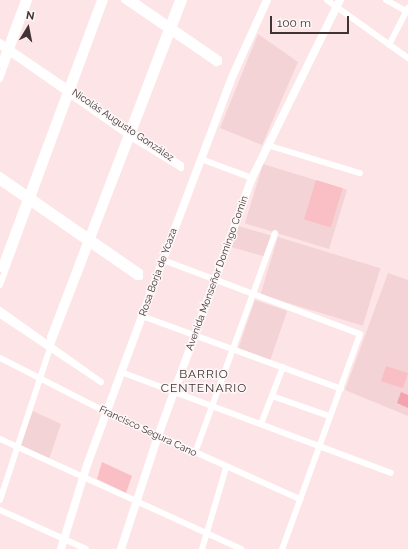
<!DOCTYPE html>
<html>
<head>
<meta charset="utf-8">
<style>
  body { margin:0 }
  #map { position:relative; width:408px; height:549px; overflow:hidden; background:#fde4e6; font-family:Raleway,sans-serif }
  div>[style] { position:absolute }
  .built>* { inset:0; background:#f3d3d6; transform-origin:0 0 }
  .green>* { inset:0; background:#f9bfc5; transform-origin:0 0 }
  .water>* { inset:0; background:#f3a4ae }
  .minor>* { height:6px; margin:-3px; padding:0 3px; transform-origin:3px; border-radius:3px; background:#fff }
  .major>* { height:8px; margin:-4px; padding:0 4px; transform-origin:4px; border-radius:4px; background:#fff }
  span { translate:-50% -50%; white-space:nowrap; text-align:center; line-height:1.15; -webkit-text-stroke:3px #fdf7f7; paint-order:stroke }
  .street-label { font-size:10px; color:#3f3334 }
  .quarter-label { font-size:12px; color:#3f3334; letter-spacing:1px }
  .north { position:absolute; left:8px; top:8px; width:40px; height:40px; -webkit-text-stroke:3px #fdf7f7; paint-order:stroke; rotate:10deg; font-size:11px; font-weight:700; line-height:16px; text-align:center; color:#3f3334 }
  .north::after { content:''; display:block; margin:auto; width:14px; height:18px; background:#3f3334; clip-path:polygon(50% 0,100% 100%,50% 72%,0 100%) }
  .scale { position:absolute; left:270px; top:16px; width:79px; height:18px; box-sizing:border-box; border:2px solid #3f3334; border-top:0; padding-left:5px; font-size:12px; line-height:14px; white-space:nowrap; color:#3f3334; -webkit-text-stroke:3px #fdf7f7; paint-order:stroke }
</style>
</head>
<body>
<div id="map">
  <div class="built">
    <i style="clip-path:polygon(258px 34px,298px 62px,262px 145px,220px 128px)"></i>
    <i style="left:263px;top:164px;width:88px;height:62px;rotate:17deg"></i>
    <i style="left:238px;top:226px;width:35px;height:22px;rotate:16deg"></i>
    <i style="left:278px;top:237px;width:107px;height:60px;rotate:17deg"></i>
    <i style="clip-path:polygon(388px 273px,408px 280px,408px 416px,345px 390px)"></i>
    <i style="left:255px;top:300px;width:34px;height:52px;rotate:19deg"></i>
    <i style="clip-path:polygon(33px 411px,61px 424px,49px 459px,20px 445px)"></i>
  </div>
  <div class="green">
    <i style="left:316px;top:180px;width:28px;height:41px;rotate:17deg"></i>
    <i style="left:386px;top:366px;width:23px;height:16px;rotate:18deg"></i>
    <i style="clip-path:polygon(102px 462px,132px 476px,126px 493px,97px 479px)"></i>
  </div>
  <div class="water">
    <i style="clip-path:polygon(401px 392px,408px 395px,408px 408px,397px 403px)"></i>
  </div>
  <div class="minor">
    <i style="left:124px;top:0;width:112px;rotate:34.4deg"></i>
    <i style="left:216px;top:63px;width:3px;rotate:-18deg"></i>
    <i style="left:219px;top:62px;width:3px;rotate:-90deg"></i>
    <i style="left:219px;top:59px;width:104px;rotate:-145.5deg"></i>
    <i style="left:327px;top:0;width:100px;rotate:35.6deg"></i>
    <i style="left:386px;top:0;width:25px;rotate:29deg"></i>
    <i style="left:0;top:42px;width:219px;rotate:34.2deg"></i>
    <i style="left:181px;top:165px;width:3px;rotate:90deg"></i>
    <i style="left:181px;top:168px;width:57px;rotate:-148.5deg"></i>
    <i style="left:132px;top:138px;width:161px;rotate:-145.1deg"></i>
    <i style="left:389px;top:45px;width:42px;rotate:-62.8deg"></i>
    <i style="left:0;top:65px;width:69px;rotate:-69.7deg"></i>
    <i style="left:0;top:79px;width:84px;rotate:-69.8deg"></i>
    <i style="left:267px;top:145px;width:97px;rotate:16.8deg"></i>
    <i style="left:201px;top:159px;width:54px;rotate:20.4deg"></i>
    <i style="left:0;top:175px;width:170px;rotate:34.7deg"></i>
    <i style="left:140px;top:272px;width:5px;rotate:90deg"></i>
    <i style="left:140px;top:277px;width:3px;rotate:180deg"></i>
    <i style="left:137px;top:277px;width:167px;rotate:-145.3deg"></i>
    <i style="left:163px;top:260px;width:210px;rotate:20.6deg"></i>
    <i style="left:360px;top:334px;width:229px;rotate:109.9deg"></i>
    <i style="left:0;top:269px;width:287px;rotate:-69.6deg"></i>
    <i style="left:0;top:285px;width:304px;rotate:-69.8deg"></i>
    <i style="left:0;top:310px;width:124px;rotate:35.5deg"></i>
    <i style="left:101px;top:382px;width:121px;rotate:-146.4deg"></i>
    <i style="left:142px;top:316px;width:212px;rotate:20.1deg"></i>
    <i style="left:51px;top:345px;width:8px;rotate:-97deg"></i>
    <i style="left:50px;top:337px;width:360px;rotate:-69.2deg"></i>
    <i style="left:0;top:358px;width:119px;rotate:27deg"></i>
    <i style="left:106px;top:412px;width:213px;rotate:24.2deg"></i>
    <i style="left:121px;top:372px;width:288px;rotate:20.5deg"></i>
    <i style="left:272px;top:396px;width:60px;rotate:19.3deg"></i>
    <i style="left:261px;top:424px;width:61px;rotate:-68.9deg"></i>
    <i style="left:0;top:439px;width:265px;rotate:24.5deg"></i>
    <i style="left:195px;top:453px;width:234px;rotate:-70deg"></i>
    <i style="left:0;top:500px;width:163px;rotate:-71.8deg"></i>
    <i style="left:51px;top:345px;width:370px;rotate:-68.9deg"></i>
    <i style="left:0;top:510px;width:94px;rotate:24.4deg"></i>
    <i style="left:202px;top:549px;width:84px;rotate:-73.5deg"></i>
  </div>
  <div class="major">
    <i style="left:61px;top:549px;width:88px;rotate:-72.8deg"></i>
    <i style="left:87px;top:465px;width:219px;rotate:-69.7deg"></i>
    <i style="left:163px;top:260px;width:198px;rotate:-69.3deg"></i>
    <i style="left:233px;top:75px;width:82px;rotate:-65.6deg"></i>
    <i style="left:121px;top:549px;width:119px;rotate:-71.9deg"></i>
    <i style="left:158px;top:436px;width:275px;rotate:-70deg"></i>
    <i style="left:252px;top:178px;width:199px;rotate:-63.7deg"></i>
  </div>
  <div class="street-label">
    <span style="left:123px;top:125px;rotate:34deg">Nicolás Augusto González</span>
    <span style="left:158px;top:272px;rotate:-70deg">Rosa Borja de Ycaza</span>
    <span style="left:217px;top:273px;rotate:-70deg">Avenida Monseñor Domingo Comin</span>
    <span style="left:148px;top:431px;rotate:25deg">Francisco Segura Cano</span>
  </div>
  <div class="quarter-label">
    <span style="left:204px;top:382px">BARRIO<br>CENTENARIO</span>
  </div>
  <div class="north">N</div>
  <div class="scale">100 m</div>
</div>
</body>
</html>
